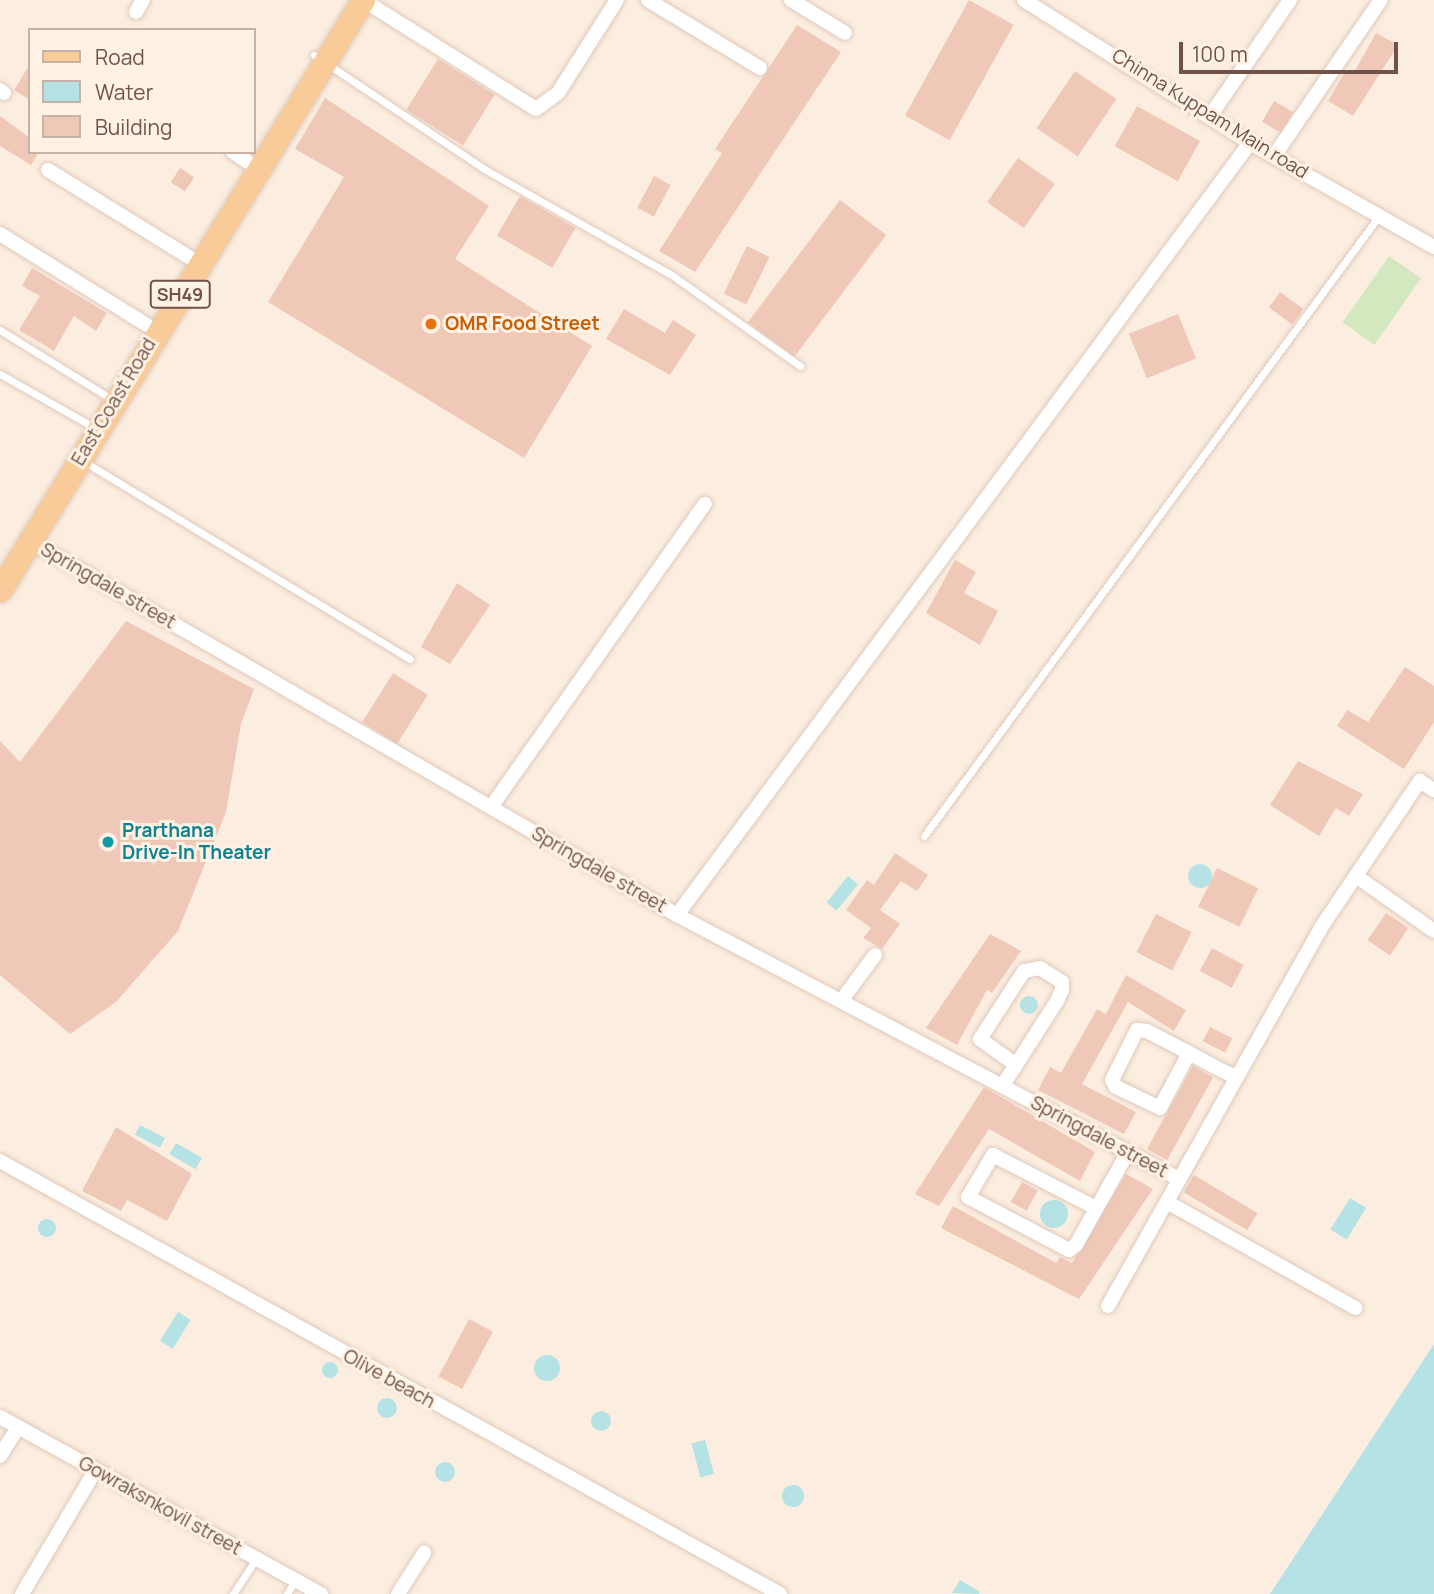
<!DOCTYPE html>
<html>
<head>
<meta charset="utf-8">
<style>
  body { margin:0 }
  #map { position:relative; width:1434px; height:1594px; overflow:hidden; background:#fbeddf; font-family:Manrope,sans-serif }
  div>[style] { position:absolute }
  .green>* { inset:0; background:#d4e8bf; transform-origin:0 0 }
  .water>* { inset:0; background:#b5e2e4; transform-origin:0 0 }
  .round { border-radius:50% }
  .building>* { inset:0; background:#f0c8b7; transform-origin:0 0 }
  .roads { filter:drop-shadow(0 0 2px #dfc9bc) drop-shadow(0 0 2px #dfc9bc) }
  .service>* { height:7px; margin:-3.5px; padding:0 3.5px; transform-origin:3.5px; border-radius:3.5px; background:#fff }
  .minor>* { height:14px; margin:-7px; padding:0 7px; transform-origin:7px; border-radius:7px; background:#fff }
  .primary>* { height:23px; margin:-11.5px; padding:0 11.5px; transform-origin:11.5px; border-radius:11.5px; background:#f9cb98 }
  .dots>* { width:19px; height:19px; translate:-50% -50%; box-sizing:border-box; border:4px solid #fff2e5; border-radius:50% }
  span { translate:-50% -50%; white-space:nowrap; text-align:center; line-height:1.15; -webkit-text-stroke:6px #fff2e5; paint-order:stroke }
  .shield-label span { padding:2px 5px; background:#fff2e5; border:2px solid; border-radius:5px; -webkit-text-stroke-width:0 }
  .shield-label { font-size:18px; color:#715248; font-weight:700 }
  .street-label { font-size:19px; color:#715248 }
  .food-label { font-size:19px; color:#c56008; font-weight:700 }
  .left { translate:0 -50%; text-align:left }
  .culture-label { font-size:19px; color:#0d838f; font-weight:700 }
  .legend { position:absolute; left:28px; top:28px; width:228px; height:126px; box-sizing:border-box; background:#fff2e5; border:2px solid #c6b2a6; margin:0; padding:9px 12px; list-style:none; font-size:21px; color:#715248 }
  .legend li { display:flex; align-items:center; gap:14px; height:35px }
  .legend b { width:35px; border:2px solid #c6b2a6 }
  .scale { position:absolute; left:1179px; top:42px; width:219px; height:32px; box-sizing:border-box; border:4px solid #715248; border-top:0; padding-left:9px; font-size:21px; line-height:24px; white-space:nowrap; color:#715248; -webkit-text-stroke:5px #fff2e5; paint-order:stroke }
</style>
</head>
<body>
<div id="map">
  <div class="green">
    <i style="left:1389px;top:256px;width:39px;height:81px;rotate:35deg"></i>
  </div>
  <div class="water">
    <i class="round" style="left:1188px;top:864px;width:24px;height:24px"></i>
    <i style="left:848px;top:876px;width:13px;height:34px;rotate:39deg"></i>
    <i class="round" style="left:1020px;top:996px;width:18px;height:18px"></i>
    <i style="left:140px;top:1125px;width:28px;height:11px;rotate:27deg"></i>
    <i style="left:176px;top:1143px;width:30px;height:13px;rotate:30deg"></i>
    <i style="left:1350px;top:1198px;width:19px;height:37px;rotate:32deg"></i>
    <i class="round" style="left:1040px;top:1200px;width:28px;height:28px"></i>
    <i class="round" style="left:38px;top:1219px;width:18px;height:18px"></i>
    <i style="left:178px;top:1312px;width:15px;height:34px;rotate:32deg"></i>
    <i style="clip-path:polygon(1434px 1344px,1434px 1594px,1270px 1594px)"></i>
    <i class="round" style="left:534px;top:1355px;width:26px;height:26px"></i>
    <i class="round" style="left:322px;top:1362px;width:16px;height:16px"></i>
    <i class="round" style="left:377px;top:1398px;width:20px;height:20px"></i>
    <i class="round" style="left:591px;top:1411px;width:20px;height:20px"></i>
    <i style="left:705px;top:1440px;width:35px;height:14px;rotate:75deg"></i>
    <i class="round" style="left:435px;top:1462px;width:20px;height:20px"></i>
    <i class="round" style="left:782px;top:1485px;width:22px;height:22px"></i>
    <i style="clip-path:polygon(960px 1580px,980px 1592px,979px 1594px,952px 1593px)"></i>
  </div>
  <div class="building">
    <i style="left:969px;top:0;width:51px;height:132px;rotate:29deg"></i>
    <i style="clip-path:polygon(797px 25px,841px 52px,695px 272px,659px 251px,722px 153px,715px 149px)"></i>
    <i style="clip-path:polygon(1376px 33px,1398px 45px,1353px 116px,1328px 101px,1346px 70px,1353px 74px)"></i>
    <i style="left:438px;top:59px;width:67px;height:60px;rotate:32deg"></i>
    <i style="clip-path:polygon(30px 64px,30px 100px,14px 90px)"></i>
    <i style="left:1075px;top:71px;width:50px;height:69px;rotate:34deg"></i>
    <i style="clip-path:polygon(325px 98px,489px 206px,455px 259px,592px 346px,524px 458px,268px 302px,344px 177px,295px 149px)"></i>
    <i style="left:1274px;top:101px;width:22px;height:24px;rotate:30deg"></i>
    <i style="left:1137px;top:106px;width:72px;height:46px;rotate:29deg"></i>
    <i style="clip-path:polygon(0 116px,30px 138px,30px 152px,39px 152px,31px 165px,0 146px)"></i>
    <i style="left:1018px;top:158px;width:45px;height:54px;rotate:35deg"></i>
    <i style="left:180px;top:168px;width:17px;height:17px;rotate:33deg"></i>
    <i style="left:654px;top:176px;width:19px;height:36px;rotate:28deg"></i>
    <i style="left:520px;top:196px;width:64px;height:46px;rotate:30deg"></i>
    <i style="left:840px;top:200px;width:58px;height:153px;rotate:37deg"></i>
    <i style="left:747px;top:246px;width:25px;height:53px;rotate:26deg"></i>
    <i style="clip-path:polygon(32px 268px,107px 313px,96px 331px,74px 316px,54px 351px,19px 330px,40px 296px,22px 286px)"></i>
    <i style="left:1280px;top:292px;width:29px;height:19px;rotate:36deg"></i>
    <i style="clip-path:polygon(624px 309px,665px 333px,673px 320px,696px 335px,670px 375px,606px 339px)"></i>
    <i style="left:1178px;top:314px;width:48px;height:53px;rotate:68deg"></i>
    <i style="clip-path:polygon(955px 560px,976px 572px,964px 593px,998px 611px,980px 645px,926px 613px)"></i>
    <i style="clip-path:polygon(457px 583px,490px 605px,450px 664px,421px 647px)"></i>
    <i style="clip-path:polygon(126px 621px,254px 689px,241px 724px,226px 812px,178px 931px,116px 1002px,70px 1034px,0 975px,0 741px,20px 762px)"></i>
    <i style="clip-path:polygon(1405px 667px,1434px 686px,1434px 722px,1404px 769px,1337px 726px,1347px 710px,1368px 722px)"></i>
    <i style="left:393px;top:673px;width:41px;height:58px;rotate:32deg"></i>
    <i style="clip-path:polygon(1298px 761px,1363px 794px,1349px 816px,1336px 808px,1319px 836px,1270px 805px)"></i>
    <i style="clip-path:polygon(895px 853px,928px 875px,917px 891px,901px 881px,880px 910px,900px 924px,882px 949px,863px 938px,871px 928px,846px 910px,867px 880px,874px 885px)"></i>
    <i style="left:1217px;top:868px;width:46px;height:43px;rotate:26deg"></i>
    <i style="left:1386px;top:913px;width:27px;height:33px;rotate:34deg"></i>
    <i style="left:1156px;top:914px;width:40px;height:43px;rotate:27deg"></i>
    <i style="clip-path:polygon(990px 934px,1021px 951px,992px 993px,987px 990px,957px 1045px,926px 1028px)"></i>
    <i style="left:1212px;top:948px;width:36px;height:26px;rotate:28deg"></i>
    <i style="clip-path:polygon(1126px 975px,1186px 1010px,1174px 1031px,1128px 1002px,1082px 1084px,1136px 1112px,1124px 1134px,1038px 1090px,1050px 1067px,1061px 1073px,1097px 1009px,1106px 1014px)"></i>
    <i style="left:1210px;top:1027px;width:25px;height:16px;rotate:27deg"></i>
    <i style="left:1193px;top:1066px;width:23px;height:95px;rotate:29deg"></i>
    <i style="clip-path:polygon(984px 1087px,1095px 1152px,1080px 1181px,989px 1129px,939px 1206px,915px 1194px)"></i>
    <i style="clip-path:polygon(116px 1127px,192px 1174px,167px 1221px,127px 1200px,121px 1211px,82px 1191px)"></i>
    <i style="clip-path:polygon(1126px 1174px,1153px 1189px,1079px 1299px,941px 1228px,953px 1206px,1056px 1263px,1060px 1257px,1072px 1263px)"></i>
    <i style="left:1194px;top:1175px;width:74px;height:20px;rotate:31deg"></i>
    <i style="left:1022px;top:1182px;width:18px;height:23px;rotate:29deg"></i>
    <i style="left:469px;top:1319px;width:27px;height:65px;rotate:28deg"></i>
  </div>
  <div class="roads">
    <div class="service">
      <i style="left:314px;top:55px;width:207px;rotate:33.8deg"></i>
      <i style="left:486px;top:170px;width:215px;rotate:29.5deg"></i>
      <i style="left:673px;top:276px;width:156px;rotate:35.3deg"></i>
      <i style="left:0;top:330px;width:123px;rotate:31.8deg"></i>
      <i style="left:0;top:374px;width:101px;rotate:29.6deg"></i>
      <i style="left:83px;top:461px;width:382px;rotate:31.2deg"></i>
      <i style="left:924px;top:836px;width:769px;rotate:-53.73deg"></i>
      <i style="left:233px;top:1594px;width:42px;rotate:-56.7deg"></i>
      <i style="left:287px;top:1594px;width:16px;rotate:-60deg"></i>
    </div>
    <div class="minor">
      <i style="left:363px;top:0;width:204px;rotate:32.2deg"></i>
      <i style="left:536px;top:109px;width:27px;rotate:-36deg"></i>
      <i style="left:558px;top:93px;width:110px;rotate:-57.6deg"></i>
      <i style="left:648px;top:0;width:131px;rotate:31.3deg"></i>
      <i style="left:791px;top:0;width:63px;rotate:31.4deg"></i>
      <i style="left:1024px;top:0;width:267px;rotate:32.3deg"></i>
      <i style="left:1250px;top:143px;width:211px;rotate:29.5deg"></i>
      <i style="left:136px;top:12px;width:14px;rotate:-60deg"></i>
      <i style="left:0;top:90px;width:5px;rotate:37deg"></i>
      <i style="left:1210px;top:116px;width:141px;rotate:-55.4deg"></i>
      <i style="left:233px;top:152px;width:18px;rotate:34deg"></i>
      <i style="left:1274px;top:156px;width:189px;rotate:-55.6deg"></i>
      <i style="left:48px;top:170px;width:166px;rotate:31.7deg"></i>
      <i style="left:0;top:234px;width:173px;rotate:31.8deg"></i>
      <i style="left:30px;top:541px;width:747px;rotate:30.03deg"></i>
      <i style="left:677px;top:915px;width:567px;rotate:27.74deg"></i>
      <i style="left:491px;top:807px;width:371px;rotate:-54.8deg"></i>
      <i style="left:1356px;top:876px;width:95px;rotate:35.2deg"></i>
      <i style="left:677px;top:915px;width:961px;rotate:-53.42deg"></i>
      <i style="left:841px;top:1001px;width:57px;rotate:-53.5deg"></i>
      <i style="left:1189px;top:1053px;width:62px;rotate:117.8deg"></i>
      <i style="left:1160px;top:1108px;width:49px;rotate:-154.5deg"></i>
      <i style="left:1116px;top:1087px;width:8px;rotate:-120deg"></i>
      <i style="left:1112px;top:1080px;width:56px;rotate:-63.4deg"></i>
      <i style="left:1137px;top:1030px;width:10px;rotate:6deg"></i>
      <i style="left:1147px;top:1031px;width:47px;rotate:27.6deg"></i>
      <i style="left:1189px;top:1053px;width:38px;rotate:28deg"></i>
      <i style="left:1223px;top:1071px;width:14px;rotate:25deg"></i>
      <i style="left:1002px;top:1086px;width:25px;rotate:-56deg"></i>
      <i style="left:1016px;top:1065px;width:76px;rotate:-57.4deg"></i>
      <i style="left:1057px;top:1001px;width:12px;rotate:-66deg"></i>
      <i style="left:1062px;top:990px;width:8px;rotate:-90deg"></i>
      <i style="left:1062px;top:982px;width:26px;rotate:-148deg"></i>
      <i style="left:1040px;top:968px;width:16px;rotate:169deg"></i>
      <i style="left:1024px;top:971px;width:81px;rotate:122.9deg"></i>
      <i style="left:980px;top:1039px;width:44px;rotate:35.8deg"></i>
      <i style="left:0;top:1161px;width:892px;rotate:29.04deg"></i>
      <i style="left:1169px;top:1203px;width:214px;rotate:29.4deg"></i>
      <i style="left:1096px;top:1208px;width:116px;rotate:-152.8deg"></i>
      <i style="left:993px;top:1155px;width:49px;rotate:120.8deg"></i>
      <i style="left:968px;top:1197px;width:114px;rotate:27.7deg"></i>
      <i style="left:1069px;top:1250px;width:9px;rotate:-36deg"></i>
      <i style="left:1076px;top:1245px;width:107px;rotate:-60.8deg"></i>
      <i style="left:1108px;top:1306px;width:433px;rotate:-60.6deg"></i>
      <i style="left:1320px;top:929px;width:179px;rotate:-56deg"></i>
      <i style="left:1420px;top:781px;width:17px;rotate:33deg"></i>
      <i style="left:0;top:1417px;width:367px;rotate:28.9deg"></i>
      <i style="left:0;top:1456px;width:34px;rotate:-58deg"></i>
      <i style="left:22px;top:1594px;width:143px;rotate:-59.3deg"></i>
      <i style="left:398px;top:1594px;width:49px;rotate:-57.6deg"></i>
    </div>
    <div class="primary">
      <i style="left:0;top:590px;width:693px;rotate:-58.4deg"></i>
    </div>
  </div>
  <div class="dots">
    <i style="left:431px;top:324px;background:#e8710a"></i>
    <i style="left:108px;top:842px;background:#0f9aa8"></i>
  </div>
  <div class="shield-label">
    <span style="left:180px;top:294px">SH49</span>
  </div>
  <div class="street-label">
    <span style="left:1210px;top:114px;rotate:32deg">Chinna Kuppam Main road</span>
    <span style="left:114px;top:402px;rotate:-59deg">East Coast Road</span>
    <span style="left:108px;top:586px;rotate:30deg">Springdale street</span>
    <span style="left:599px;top:870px;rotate:30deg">Springdale street</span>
    <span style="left:1099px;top:1137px;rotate:28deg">Springdale street</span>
    <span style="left:389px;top:1379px;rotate:29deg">Olive beach</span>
    <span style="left:160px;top:1506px;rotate:29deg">Gowraksnkovil street</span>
  </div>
  <div class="food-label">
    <span class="left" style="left:445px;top:324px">OMR Food Street</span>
  </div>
  <div class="culture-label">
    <span class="left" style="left:122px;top:842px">Prarthana<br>Drive-In Theater</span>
  </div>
  <ul class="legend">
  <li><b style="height:9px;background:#f9cb98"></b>Road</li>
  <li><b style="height:19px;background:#b5e2e4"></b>Water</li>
  <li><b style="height:19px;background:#f0c8b7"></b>Building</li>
  </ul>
  <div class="scale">100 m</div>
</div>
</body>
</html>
